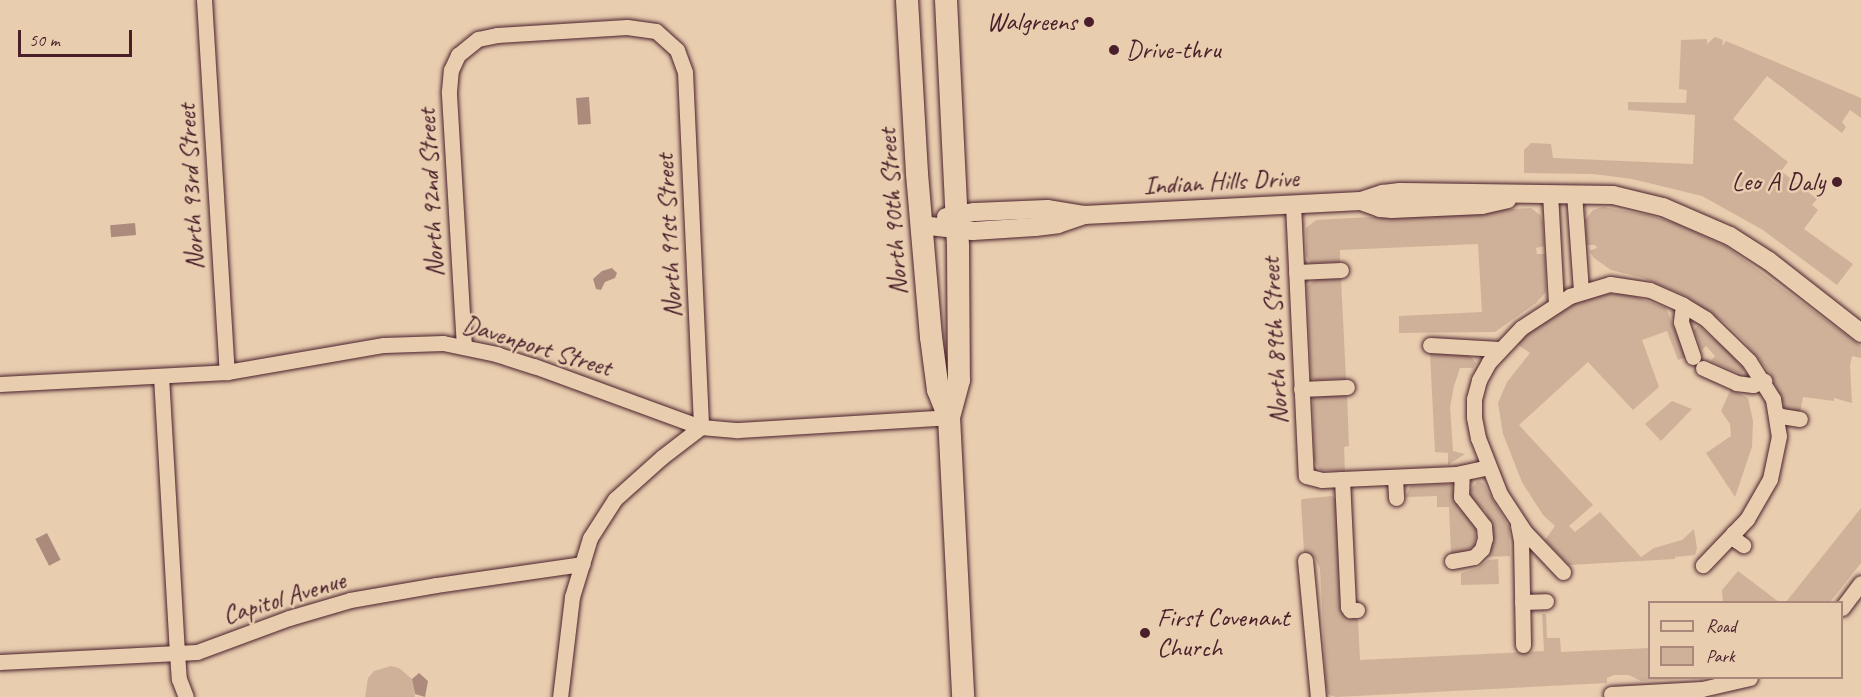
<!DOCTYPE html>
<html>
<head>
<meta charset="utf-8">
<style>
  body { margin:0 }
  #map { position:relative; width:1861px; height:697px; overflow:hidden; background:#e8cdaf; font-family:Caveat,sans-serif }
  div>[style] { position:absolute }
  .green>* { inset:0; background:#cfb199 }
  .water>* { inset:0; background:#ac8b7c; transform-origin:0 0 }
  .roads { filter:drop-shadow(0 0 2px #4a1f2b) drop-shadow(0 0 2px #4a1f2b) }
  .minor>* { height:15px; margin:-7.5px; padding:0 7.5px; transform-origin:7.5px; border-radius:7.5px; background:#e8cdaf }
  .tertiary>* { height:18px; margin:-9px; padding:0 9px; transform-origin:9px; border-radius:9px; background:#e8cdaf }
  .primary>* { height:22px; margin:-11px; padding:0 11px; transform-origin:11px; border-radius:11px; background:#e8cdaf }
  .dots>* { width:16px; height:16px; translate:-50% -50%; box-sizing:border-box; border:3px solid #e8cdaf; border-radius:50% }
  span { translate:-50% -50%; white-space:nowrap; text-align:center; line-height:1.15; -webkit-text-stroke:5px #e8cdaf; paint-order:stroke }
  .poi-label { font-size:26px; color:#4a1f2b }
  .right { translate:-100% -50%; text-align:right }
  .left { translate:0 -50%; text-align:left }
  .street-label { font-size:26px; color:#4a1f2b }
  .legend { position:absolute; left:1648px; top:601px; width:195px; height:78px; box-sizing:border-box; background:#e8cdaf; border:2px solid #a9877a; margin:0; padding:8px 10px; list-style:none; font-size:18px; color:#4a1f2b }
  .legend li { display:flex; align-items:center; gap:12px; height:30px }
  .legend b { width:30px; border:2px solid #a9877a }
  .scale { position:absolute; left:18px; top:30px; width:114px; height:27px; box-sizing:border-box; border:3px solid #4a1f2b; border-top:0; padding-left:8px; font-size:18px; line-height:21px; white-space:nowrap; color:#4a1f2b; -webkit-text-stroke:4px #e8cdaf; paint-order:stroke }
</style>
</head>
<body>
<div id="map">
  <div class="green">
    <i style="clip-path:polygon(1715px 37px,1723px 40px,1722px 46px,1726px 41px,1861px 98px,1861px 118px,1850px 110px,1842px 122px,1846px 127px,1842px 133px,1767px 76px,1733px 119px,1788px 162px,1781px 171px,1817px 199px,1812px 205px,1818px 210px,1804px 229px,1853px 264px,1837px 285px,1763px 230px,1702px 196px,1632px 179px,1593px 174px,1524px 173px,1524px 150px,1531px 143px,1551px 144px,1553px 158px,1693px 164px,1695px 115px,1628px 110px,1628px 102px,1686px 103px,1687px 90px,1679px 89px,1681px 40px,1707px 39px,1707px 44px)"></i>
    <i style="clip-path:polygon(1603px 207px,1648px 215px,1673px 222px,1727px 247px,1861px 346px,1861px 358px,1852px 356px,1850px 366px,1852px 403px,1834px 398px,1834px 401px,1803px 397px,1800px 413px,1786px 410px,1770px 373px,1745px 342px,1727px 324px,1684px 295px,1643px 278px,1611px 270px,1594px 258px,1589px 251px,1597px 248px,1595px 245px,1586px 245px,1585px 220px,1593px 210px)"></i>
    <i style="clip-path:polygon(1531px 208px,1540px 215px,1543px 222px,1544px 246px,1536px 248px,1537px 254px,1545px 254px,1546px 292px,1536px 303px,1495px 332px,1399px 333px,1399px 316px,1482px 312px,1478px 244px,1340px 250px,1340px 262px,1311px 263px,1306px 256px,1306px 228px,1316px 220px)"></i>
    <i style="clip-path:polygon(1341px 278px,1346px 379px,1315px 380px,1311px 377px,1307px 286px,1317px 279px)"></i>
    <i style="clip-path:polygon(1626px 293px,1666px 308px,1686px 357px,1678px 360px,1667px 331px,1642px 340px,1659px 387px,1633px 410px,1588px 362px,1519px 425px,1593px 505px,1569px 526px,1575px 532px,1600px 512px,1641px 557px,1654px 548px,1682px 540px,1694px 529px,1697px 548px,1695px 555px,1675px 557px,1675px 559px,1569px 565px,1545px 540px,1555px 526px,1543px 515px,1522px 482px,1503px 434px,1498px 403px,1507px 382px,1530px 353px,1516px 343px,1526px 334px,1575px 303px,1596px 295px)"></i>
    <i style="clip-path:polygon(1698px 326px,1728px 351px,1744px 369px,1743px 372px,1739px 373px,1711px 361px,1715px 356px,1706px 346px,1702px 350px,1694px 330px)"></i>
    <i style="clip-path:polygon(1430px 353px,1467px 353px,1476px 363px,1473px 368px,1460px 368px,1454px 386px,1450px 407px,1453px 451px,1465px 454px,1448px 465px,1448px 453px,1435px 452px)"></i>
    <i style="clip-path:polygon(1731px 389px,1748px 398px,1753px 421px,1752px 447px,1735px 497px,1706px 453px,1731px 436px,1730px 424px,1721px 411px)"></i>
    <i style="clip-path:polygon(1347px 394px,1349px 446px,1344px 447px,1345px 471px,1320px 470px,1314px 460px,1313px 398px,1318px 395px)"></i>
    <i style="clip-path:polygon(1672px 401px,1692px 409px,1661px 441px,1645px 424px)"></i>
    <i style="clip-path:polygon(1478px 481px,1483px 483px,1509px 527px,1510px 556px,1485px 557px,1492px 544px,1493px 531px,1485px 510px,1472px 499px,1470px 490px)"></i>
    <i style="clip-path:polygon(1446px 484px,1452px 485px,1459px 508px,1476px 528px,1474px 546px,1462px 553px,1451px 553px,1449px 507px,1437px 507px,1437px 496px,1406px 497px,1410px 486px)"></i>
    <i style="clip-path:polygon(1332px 496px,1336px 500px,1340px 609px,1349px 619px,1358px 619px,1360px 660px,1544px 651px,1542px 614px,1546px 614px,1547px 638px,1560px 638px,1561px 652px,1649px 648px,1650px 678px,1704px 678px,1641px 681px,1629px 675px,1614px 675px,1607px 678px,1607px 683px,1336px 697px,1329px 695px,1326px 686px,1320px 568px,1315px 558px,1304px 552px,1301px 502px,1302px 499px)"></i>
    <i style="clip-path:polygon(1861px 508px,1861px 563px,1834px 597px,1830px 602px,1786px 602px)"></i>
    <i style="clip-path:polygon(1498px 559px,1499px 584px,1461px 585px,1461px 573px,1478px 568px,1488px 560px)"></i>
    <i style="clip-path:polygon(1738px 571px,1779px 602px,1723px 602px,1722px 590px)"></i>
    <i style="clip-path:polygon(391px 666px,399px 668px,412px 679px,415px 697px,365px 697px,368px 678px,374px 671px)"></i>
  </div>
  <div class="water">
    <i style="left:589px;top:97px;width:27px;height:13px;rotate:86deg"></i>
    <i style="left:135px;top:223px;width:12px;height:25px;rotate:85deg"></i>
    <i style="clip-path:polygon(612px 268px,617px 273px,615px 278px,605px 282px,601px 290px,596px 289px,593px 279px,602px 271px)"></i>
    <i style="left:47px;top:533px;width:30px;height:13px;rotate:63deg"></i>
    <i style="clip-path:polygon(419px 673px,428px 681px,425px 697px,415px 694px,412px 679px)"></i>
  </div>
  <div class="roads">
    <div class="minor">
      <i style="left:204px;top:0;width:373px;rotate:86.5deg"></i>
      <i style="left:1550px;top:193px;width:111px;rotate:86.9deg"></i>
      <i style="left:1574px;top:193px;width:98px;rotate:85.9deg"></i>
      <i style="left:1293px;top:204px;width:272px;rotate:87.3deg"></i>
      <i style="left:1306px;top:476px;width:16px;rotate:14deg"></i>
      <i style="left:1322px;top:480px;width:20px;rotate:-3deg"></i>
      <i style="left:1342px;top:479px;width:114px;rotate:-2.5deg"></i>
      <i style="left:1456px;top:474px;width:33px;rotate:-12deg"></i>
      <i style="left:1296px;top:272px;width:45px;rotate:-2.5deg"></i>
      <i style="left:1683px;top:305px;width:17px;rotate:97deg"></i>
      <i style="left:1681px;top:322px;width:37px;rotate:71deg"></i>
      <i style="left:1430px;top:345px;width:69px;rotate:3.3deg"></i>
      <i style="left:464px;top:347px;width:256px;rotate:-93.4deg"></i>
      <i style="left:449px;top:91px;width:21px;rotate:-85deg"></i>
      <i style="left:451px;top:70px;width:17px;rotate:-65deg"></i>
      <i style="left:458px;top:55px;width:26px;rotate:-39deg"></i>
      <i style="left:478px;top:39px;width:19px;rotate:-12deg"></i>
      <i style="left:497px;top:35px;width:130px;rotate:-3.5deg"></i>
      <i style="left:627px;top:27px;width:29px;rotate:8deg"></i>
      <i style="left:656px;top:31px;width:28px;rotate:42deg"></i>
      <i style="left:677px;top:50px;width:23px;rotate:70deg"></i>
      <i style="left:685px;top:72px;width:355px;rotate:87.4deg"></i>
      <i style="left:701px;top:427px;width:49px;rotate:142.4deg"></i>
      <i style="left:662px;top:457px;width:63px;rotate:138.2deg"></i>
      <i style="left:615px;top:499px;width:46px;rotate:122.7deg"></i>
      <i style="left:590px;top:538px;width:62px;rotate:107deg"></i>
      <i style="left:572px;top:597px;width:101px;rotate:96.8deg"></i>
      <i style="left:1703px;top:368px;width:36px;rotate:24deg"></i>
      <i style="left:1736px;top:383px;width:17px;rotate:7deg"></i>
      <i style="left:1753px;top:385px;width:12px;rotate:-20deg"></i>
      <i style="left:161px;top:376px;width:277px;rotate:86.7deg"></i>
      <i style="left:177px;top:653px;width:26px;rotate:86deg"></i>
      <i style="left:179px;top:679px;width:19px;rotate:69deg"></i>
      <i style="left:0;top:384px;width:227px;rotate:-3deg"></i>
      <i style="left:227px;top:372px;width:159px;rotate:-9.8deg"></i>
      <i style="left:384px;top:345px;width:59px;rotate:-1.9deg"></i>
      <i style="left:443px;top:343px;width:54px;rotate:11.7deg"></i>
      <i style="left:496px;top:354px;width:40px;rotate:18deg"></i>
      <i style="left:534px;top:366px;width:178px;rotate:20.1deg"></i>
      <i style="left:701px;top:427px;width:37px;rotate:5deg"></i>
      <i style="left:738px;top:430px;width:211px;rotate:-3.5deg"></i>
      <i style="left:1301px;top:389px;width:46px;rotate:-2.5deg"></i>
      <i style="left:1776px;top:413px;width:6px;rotate:31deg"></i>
      <i style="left:1781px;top:416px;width:19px;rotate:9deg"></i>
      <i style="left:1395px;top:477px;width:21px;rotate:87deg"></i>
      <i style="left:1342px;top:479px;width:128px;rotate:87.3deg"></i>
      <i style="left:1348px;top:607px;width:4px;rotate:56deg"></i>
      <i style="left:1350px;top:610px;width:7px"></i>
      <i style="left:1518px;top:525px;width:15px;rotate:79deg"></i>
      <i style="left:1521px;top:540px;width:105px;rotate:88.9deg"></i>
      <i style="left:1733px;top:533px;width:8px;rotate:67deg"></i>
      <i style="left:1736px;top:540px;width:9px;rotate:36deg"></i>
      <i style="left:1305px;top:560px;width:138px;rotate:84.6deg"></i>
      <i style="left:1452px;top:561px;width:22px;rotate:-10deg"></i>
      <i style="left:1474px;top:557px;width:11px;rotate:-45deg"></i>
      <i style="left:1482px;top:549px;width:11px;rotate:-75deg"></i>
      <i style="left:1485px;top:538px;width:12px;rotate:-95deg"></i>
      <i style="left:1484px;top:526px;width:37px;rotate:-128deg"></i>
      <i style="left:1461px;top:497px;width:24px;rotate:-88deg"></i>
      <i style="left:1563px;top:572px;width:55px;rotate:-133.5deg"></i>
      <i style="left:1525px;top:532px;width:45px;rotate:-123.3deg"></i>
      <i style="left:1500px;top:494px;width:60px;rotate:-111.4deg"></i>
      <i style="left:1478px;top:438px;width:21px;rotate:-101deg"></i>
      <i style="left:1474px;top:417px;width:18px;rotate:-90deg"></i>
      <i style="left:1474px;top:399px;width:20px;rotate:-75deg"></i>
      <i style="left:1479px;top:380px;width:21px;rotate:-61deg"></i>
      <i style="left:1489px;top:362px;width:47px;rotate:-46.7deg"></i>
      <i style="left:1521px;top:328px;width:59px;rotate:-33.1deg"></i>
      <i style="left:1570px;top:296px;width:42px;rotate:-16.7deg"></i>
      <i style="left:1610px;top:284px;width:40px;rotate:8.5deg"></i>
      <i style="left:1650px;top:290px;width:36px;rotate:24deg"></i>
      <i style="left:1683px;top:305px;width:27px;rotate:31deg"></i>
      <i style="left:1706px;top:319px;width:60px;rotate:44.3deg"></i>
      <i style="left:1749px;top:361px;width:45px;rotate:57.7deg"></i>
      <i style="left:1773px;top:399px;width:37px;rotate:81deg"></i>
      <i style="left:1779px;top:436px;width:44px;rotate:101.8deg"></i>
      <i style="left:1770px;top:479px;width:46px;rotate:119.9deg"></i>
      <i style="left:1747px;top:519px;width:64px;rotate:133.7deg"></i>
      <i style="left:1522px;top:602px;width:24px;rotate:-2deg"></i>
      <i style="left:1842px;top:608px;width:31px;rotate:-53deg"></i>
      <i style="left:0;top:662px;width:197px;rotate:-2.9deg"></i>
      <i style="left:197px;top:652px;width:98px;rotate:-20.3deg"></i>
      <i style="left:289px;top:618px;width:64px;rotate:-16.4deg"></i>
      <i style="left:350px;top:600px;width:87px;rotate:-9.9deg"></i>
      <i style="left:436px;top:585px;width:148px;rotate:-8.2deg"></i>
      <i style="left:1611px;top:694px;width:91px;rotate:-3.1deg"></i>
      <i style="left:1702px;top:689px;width:49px;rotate:-12.9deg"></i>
    </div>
    <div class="tertiary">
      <i style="left:1361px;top:201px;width:20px;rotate:20deg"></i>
      <i style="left:1380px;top:208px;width:12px;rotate:5deg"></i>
      <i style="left:1392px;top:209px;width:90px;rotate:-2.5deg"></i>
      <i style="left:1482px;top:205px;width:26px;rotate:-13deg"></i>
      <i style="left:946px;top:217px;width:29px;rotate:-10deg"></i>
      <i style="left:975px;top:212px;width:72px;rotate:-2.4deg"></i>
      <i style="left:1047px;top:209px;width:37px;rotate:9deg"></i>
      <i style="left:921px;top:225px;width:52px;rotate:6.6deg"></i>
      <i style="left:973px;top:231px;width:62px;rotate:-3.7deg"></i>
      <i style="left:1035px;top:227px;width:23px;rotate:-7deg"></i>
      <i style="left:1058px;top:224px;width:28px;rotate:-19deg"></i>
      <i style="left:1084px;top:215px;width:277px;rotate:-2.9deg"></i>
      <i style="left:1361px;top:201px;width:23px;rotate:-18deg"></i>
      <i style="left:1383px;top:194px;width:17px;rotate:-7deg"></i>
      <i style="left:1400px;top:192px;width:213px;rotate:0.8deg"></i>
      <i style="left:1613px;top:195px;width:51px;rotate:13.5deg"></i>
      <i style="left:1663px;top:207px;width:73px;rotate:23.4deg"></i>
      <i style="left:1730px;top:236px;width:46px;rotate:32.7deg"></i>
      <i style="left:1769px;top:261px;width:117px;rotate:38deg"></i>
    </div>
    <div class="primary">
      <i style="left:907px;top:0;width:174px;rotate:86.7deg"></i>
      <i style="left:917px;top:174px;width:164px;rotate:85.1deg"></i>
      <i style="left:931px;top:337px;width:53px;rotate:82.5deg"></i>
      <i style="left:938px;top:390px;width:29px;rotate:68deg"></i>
      <i style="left:946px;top:0;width:247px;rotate:87.2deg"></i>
      <i style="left:958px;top:247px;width:133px;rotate:89.6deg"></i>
      <i style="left:959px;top:380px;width:38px;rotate:105deg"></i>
      <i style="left:949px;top:417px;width:280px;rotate:87.1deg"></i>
    </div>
  </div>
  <div class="dots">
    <i style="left:1089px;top:22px;background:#4a1f2b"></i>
    <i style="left:1114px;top:50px;background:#4a1f2b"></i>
    <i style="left:1837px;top:182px;background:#4a1f2b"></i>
    <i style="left:1145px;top:633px;background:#4a1f2b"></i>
  </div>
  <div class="poi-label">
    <span class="right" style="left:1077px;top:22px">Walgreens</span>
    <span class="left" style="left:1126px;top:50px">Drive-thru</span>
    <span class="right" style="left:1825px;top:182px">Leo A Daly</span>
    <span class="left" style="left:1157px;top:633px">First Covenant<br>Church</span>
  </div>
  <div class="street-label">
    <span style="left:1221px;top:182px;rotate:-3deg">Indian Hills Drive</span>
    <span style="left:191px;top:187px;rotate:-93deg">North 93rd Street</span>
    <span style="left:431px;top:193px;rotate:-93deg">North 92nd Street</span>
    <span style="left:893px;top:212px;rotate:-94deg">North 90th Street</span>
    <span style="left:669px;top:236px;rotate:-93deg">North 91st Street</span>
    <span style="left:1275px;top:341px;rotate:-93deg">North 89th Street</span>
    <span style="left:537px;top:346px;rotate:17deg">Davenport Street</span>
    <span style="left:284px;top:598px;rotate:-17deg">Capitol Avenue</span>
  </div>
  <ul class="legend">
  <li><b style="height:8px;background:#e8cdaf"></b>Road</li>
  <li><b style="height:16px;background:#cfb199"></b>Park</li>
  </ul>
  <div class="scale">50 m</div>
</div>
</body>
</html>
